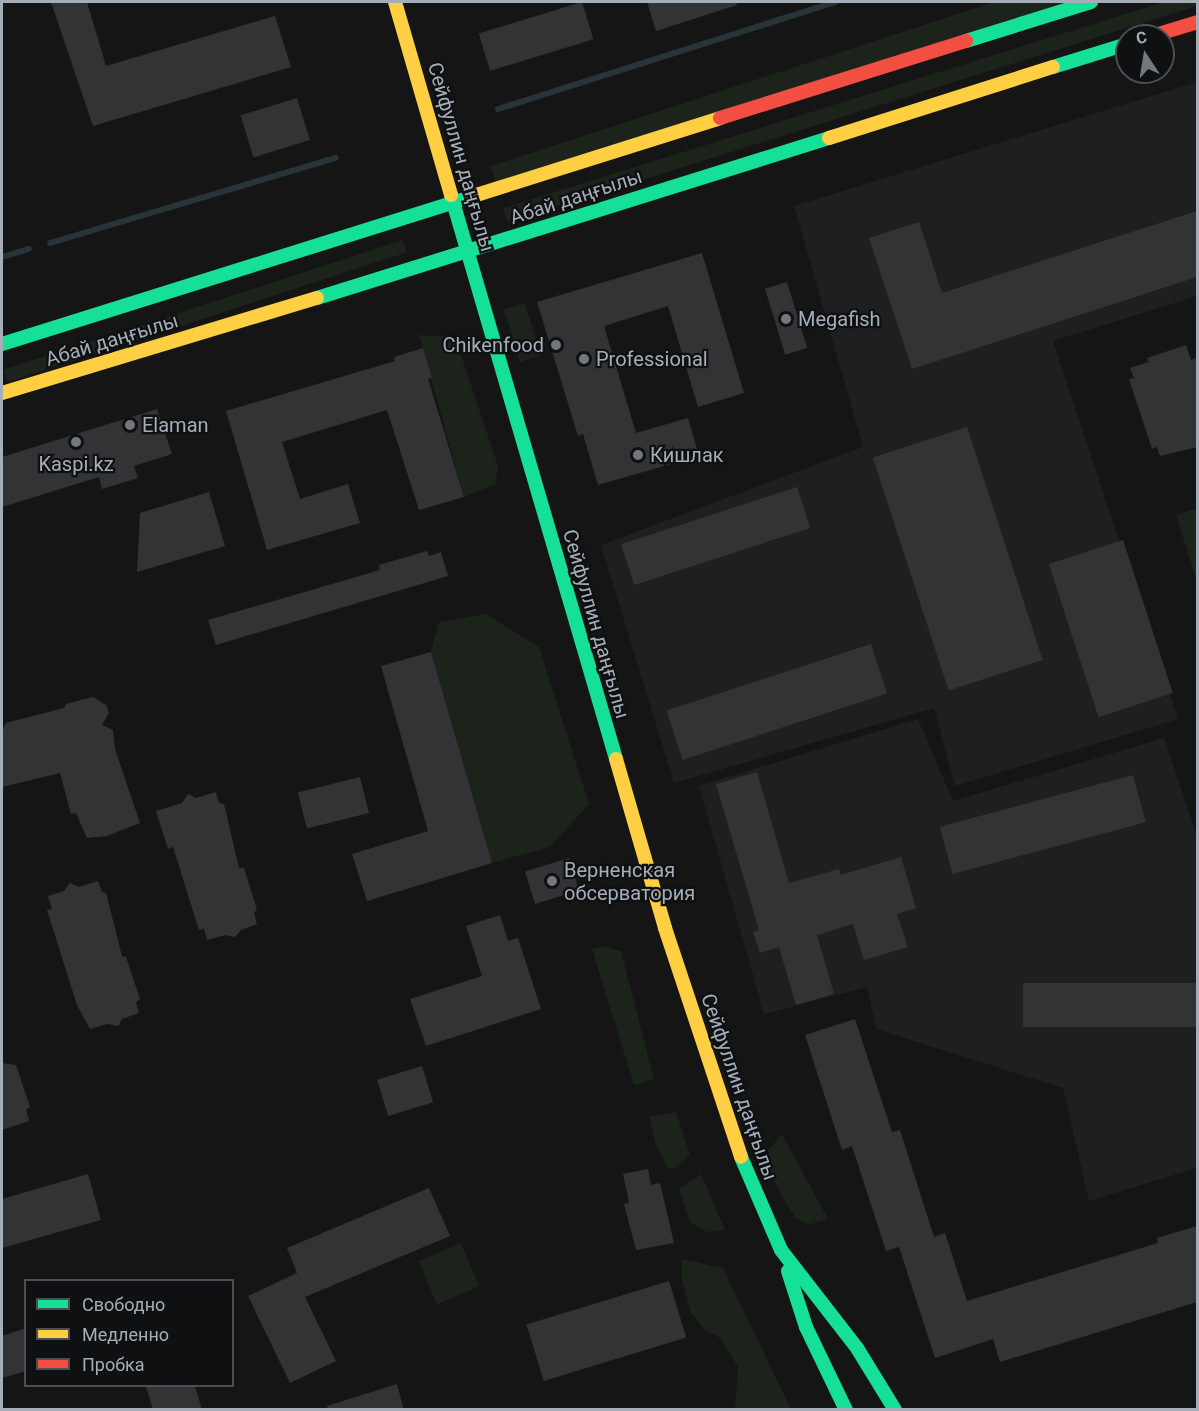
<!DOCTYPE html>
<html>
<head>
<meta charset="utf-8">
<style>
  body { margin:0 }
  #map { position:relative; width:1199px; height:1411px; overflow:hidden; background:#151515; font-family:Roboto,sans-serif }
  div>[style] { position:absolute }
  .built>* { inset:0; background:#1f1f21 }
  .green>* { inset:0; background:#1b231b; transform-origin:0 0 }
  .stream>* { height:6px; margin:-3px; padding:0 3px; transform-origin:3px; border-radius:3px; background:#273438 }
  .building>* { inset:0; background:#333335; transform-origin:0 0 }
  .fast>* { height:14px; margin:-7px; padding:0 7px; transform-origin:7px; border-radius:7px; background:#16e098 }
  .slow>* { height:14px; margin:-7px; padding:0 7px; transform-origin:7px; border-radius:7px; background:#ffcf43 }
  .jam>* { height:14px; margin:-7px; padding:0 7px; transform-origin:7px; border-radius:7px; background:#f24e42 }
  .dots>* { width:16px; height:16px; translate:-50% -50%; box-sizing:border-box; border:3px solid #0f1011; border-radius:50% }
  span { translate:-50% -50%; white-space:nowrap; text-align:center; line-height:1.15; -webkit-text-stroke:4.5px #0f1011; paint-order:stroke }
  .street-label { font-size:20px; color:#a5aeb8 }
  .poi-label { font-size:20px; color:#a5aeb8 }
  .left { translate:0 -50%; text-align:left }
  .right { translate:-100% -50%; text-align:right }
  .frame { position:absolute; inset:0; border:3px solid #a5aeb8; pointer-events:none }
  .legend { position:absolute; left:24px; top:1279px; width:210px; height:108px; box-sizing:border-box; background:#0f1011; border:2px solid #4b4f54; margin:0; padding:8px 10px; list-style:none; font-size:18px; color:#a5aeb8 }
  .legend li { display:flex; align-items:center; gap:12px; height:30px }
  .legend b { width:30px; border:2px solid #4b4f54 }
  .north { position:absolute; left:1115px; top:24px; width:60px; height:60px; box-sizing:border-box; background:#0f1011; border:2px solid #4b4f54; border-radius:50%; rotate:348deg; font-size:16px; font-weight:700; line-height:24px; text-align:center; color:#a5aeb8 }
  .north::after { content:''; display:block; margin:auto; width:21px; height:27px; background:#73787f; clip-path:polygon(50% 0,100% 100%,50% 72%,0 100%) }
</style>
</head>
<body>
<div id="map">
  <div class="built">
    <i style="clip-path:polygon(1197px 82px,1197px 296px,1053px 341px,1178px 719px,955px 786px,934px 708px,674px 783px,601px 545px,863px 447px,794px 206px)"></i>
    <i style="clip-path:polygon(918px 719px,953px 801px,1164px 738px,1197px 836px,1197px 1168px,1089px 1201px,1063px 1088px,876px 1029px,867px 987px,764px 1014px,699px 786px)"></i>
  </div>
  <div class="green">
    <i style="clip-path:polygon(994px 2px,1091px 2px,497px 186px,491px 166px)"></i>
    <i style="clip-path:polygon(1164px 2px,1197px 2px,1197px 6px,508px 222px,503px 208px)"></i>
    <i style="left:403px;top:240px;width:13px;height:420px;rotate:72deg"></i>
    <i style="left:525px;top:303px;width:55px;height:22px;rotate:73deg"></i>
    <i style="clip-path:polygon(419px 335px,455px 337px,498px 466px,495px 485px,464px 497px)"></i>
    <i style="clip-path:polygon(1197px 508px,1198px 508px,1197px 582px,1176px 515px)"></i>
    <i style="clip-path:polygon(486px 614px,539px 647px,589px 804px,550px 847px,492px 863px,431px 652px,439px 622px)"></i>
    <i style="clip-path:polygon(602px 946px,621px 951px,654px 1079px,634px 1085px,592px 949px)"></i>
    <i style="clip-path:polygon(676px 1112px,690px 1155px,674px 1169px,668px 1168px,656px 1146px,649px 1117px)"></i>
    <i style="clip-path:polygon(782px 1134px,828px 1219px,808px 1225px,796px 1218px,782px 1197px,763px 1156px)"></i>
    <i style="clip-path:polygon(701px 1174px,725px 1230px,706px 1232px,690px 1222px,679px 1189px)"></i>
    <i style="left:461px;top:1243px;width:47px;height:46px;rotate:67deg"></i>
    <i style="clip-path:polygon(682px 1259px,723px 1268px,791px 1409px,735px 1409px,738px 1367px,720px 1338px,704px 1329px,691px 1313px,682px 1279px)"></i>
  </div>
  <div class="stream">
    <i style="left:498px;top:109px;width:354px;rotate:-17.6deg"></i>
    <i style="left:50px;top:243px;width:298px;rotate:-16.6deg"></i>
    <i style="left:2px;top:257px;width:28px;rotate:-17deg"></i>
  </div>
  <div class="building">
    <i style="clip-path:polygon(51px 2px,87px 2px,106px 66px,275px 16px,291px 67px,93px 126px)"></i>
    <i style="left:582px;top:2px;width:39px;height:108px;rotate:73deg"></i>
    <i style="clip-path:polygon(647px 2px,736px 2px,737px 5px,656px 31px)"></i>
    <i style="left:297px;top:98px;width:44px;height:59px;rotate:73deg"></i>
    <i style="clip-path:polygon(1197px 211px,1197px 277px,912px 369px,869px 238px,919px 222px,942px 293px)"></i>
    <i style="clip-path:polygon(702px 253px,744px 393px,698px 407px,668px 306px,604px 326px,636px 433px,688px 418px,699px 456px,598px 485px,583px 434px,578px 436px,537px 302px)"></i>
    <i style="left:787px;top:282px;width:69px;height:23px;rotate:73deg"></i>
    <i style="clip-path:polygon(1186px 345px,1191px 360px,1197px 358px,1197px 447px,1160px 456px,1157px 447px,1152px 449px,1129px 379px,1134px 378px,1130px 368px,1149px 362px,1147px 358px)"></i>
    <i style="clip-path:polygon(423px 348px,432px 378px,428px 379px,464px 497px,419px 510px,387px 410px,282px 442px,300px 499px,348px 484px,360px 523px,267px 550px,226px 411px,395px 361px,394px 357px)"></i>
    <i style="clip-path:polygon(157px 409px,172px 454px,134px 466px,138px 478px,102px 489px,99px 477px,2px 507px,2px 457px)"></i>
    <i style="left:967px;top:427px;width:245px;height:99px;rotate:72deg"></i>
    <i style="left:797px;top:487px;width:43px;height:185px;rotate:72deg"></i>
    <i style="clip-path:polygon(209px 492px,225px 546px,137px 572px,140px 513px)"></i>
    <i style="left:1123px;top:540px;width:161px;height:78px;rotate:72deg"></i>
    <i style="clip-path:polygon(427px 551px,429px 556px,441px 552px,448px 576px,216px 645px,208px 620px,380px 570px,379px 565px)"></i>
    <i style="left:871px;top:644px;width:52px;height:215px;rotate:72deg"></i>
    <i style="clip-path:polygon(431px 652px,492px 863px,367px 901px,352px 854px,428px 831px,381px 666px)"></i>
    <i style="clip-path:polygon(93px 697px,106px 705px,109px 713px,102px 725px,113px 730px,115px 749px,140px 823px,107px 836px,87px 838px,76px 813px,71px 814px,60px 773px,2px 787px,2px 731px,6px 723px,64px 708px,66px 704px)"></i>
    <i style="clip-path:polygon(757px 772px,789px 883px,839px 869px,841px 875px,901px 857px,916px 908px,897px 914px,908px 947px,864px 960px,853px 924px,817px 935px,834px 994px,796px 1005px,779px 947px,760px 953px,753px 932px,759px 930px,716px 784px)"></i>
    <i style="left:1133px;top:775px;width:49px;height:200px;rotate:75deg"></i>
    <i style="left:360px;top:777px;width:37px;height:64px;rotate:76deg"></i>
    <i style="clip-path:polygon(216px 792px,219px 803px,224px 804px,239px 868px,244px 868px,257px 910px,254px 913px,257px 924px,241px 930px,235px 937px,225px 935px,207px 940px,204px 929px,199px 930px,173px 847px,168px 849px,156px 811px,182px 803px,188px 794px,196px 798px)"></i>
    <i style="left:569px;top:858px;width:34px;height:46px;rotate:73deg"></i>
    <i style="clip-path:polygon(98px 881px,102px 892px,106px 893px,122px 956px,126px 957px,140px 999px,136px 1002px,139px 1013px,122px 1019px,118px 1026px,107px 1024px,90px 1029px,77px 1005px,47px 910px,52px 909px,48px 896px,64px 891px,70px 883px,79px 887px)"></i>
    <i style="clip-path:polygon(500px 915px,508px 941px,518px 938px,541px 1009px,426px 1046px,410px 999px,482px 976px,466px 926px)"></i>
    <i style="left:1197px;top:983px;width:44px;height:174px;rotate:90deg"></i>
    <i style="clip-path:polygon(855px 1019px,892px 1132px,900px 1130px,934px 1237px,945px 1233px,967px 1301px,1158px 1243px,1157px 1238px,1197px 1226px,1197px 1302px,1000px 1362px,993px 1339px,935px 1358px,899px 1247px,886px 1251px,852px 1146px,842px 1150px,805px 1035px)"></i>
    <i style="clip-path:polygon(2px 1063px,16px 1065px,30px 1107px,26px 1110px,29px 1121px,2px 1130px)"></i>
    <i style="left:422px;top:1066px;width:38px;height:47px;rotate:73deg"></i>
    <i style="clip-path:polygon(648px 1169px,651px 1185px,660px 1183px,674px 1243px,636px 1250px,624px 1204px,629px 1203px,623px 1174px)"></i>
    <i style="clip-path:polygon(88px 1174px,101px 1220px,2px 1248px,2px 1199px)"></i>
    <i style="clip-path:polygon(429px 1188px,450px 1236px,305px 1297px,336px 1361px,290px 1383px,248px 1296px,297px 1273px,287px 1248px)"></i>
    <i style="left:669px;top:1281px;width:59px;height:149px;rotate:73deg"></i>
    <i style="clip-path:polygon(26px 1328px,26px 1371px,2px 1378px,2px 1336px)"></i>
    <i style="clip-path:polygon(397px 1384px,404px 1410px,328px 1410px,327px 1406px)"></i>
    <i style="clip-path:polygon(146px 1386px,195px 1386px,202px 1410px,153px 1410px)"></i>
  </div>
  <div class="fast">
    <i style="left:966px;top:41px;width:131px;rotate:-17.3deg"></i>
    <i style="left:1053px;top:67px;width:77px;rotate:-17.3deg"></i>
    <i style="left:451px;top:195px;width:588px;rotate:73.69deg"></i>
    <i style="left:317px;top:298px;width:536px;rotate:-17.35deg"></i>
    <i style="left:2px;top:344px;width:491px;rotate:-17.4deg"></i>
    <i style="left:741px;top:1157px;width:101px;rotate:66.7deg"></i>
    <i style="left:781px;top:1250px;width:124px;rotate:52.2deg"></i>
    <i style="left:857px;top:1348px;width:73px;rotate:58.5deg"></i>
    <i style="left:788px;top:1271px;width:59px;rotate:72.2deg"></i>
    <i style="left:806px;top:1327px;width:92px;rotate:64.3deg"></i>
  </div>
  <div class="slow">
    <i style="left:395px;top:2px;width:201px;rotate:73.8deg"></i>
    <i style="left:829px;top:138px;width:235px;rotate:-17.6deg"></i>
    <i style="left:470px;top:197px;width:262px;rotate:-17.5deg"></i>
    <i style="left:2px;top:393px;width:329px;rotate:-16.8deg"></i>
    <i style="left:616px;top:759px;width:176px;rotate:73.8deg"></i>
    <i style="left:665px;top:928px;width:241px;rotate:71.6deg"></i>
  </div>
  <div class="jam">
    <i style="left:1152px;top:36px;width:48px;rotate:-16.9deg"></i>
    <i style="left:720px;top:118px;width:258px;rotate:-17.4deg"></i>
  </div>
  <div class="dots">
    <i style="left:786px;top:319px;background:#73787f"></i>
    <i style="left:556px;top:345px;background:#73787f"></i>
    <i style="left:584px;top:359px;background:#73787f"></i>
    <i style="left:130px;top:425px;background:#73787f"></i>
    <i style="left:76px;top:442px;background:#73787f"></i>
    <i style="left:638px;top:455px;background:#73787f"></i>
    <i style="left:552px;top:881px;background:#73787f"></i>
  </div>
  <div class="street-label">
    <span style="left:461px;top:157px;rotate:74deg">Сейфуллин даңғылы</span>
    <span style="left:576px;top:197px;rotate:-18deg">Абай даңғылы</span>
    <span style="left:112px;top:340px;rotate:-17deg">Абай даңғылы</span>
    <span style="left:596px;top:624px;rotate:74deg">Сейфуллин даңғылы</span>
    <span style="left:739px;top:1087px;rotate:71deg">Сейфуллин даңғылы</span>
  </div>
  <div class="poi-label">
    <span class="left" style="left:798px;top:319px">Megafish</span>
    <span class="right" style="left:544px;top:345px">Chikenfood</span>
    <span class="left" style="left:596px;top:359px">Professional</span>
    <span class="left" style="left:142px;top:425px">Elaman</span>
    <span class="left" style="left:650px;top:455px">Кишлак</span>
    <span style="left:76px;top:464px">Kaspi.kz</span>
    <span class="left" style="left:564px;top:882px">Верненская<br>обсерватория</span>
  </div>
  <div class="frame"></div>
  <ul class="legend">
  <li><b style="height:8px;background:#16e098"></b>Свободно</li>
  <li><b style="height:8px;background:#ffcf43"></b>Медленно</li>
  <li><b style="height:8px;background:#f24e42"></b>Пробка</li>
  </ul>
  <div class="north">С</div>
</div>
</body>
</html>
